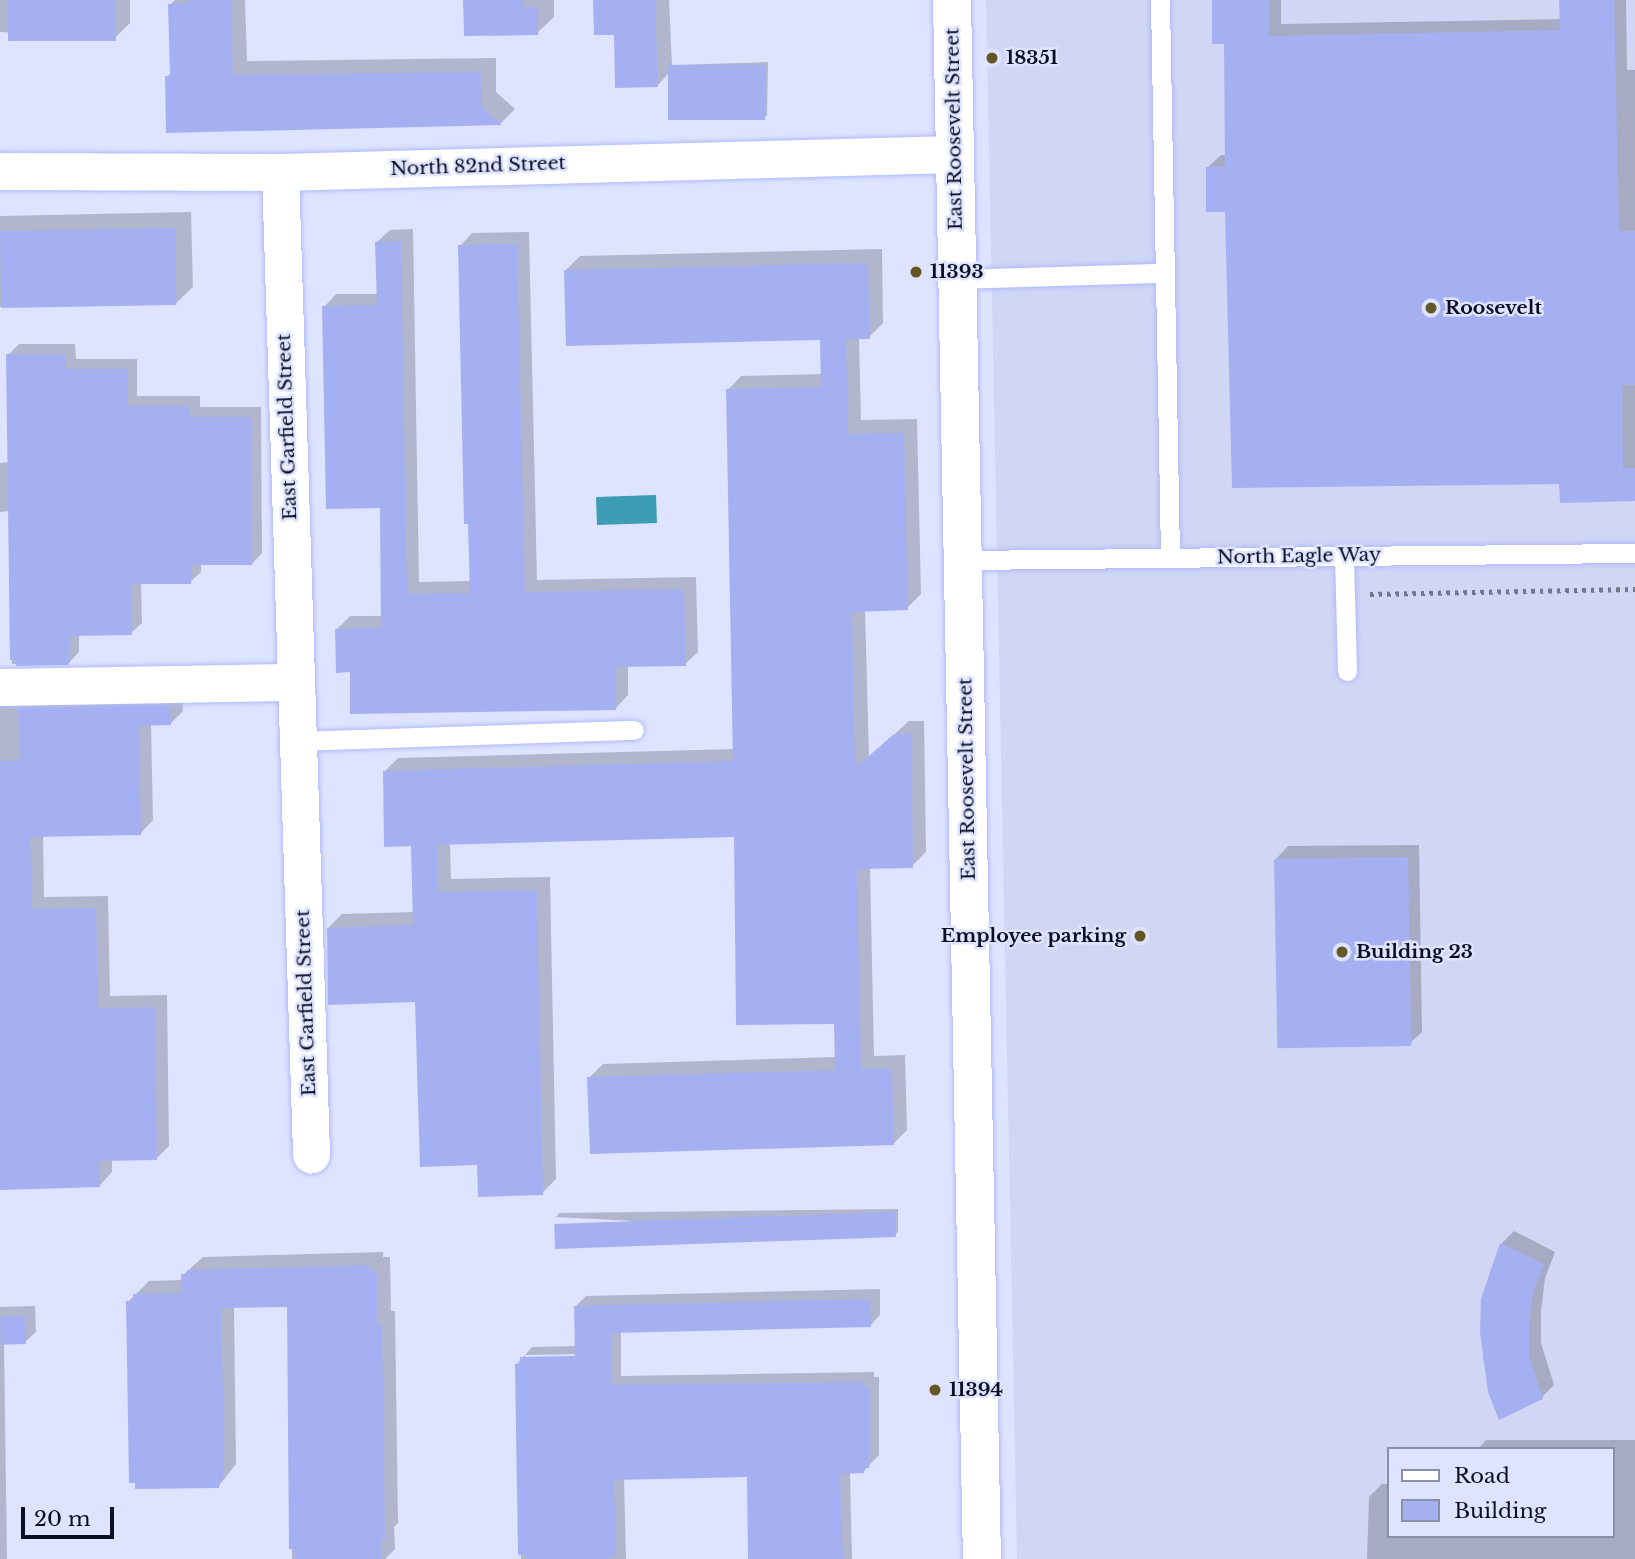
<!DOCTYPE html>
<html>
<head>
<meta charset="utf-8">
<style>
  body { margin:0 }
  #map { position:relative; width:1635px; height:1559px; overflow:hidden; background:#dee4ff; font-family:"Libre Baskerville",serif }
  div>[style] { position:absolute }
  .built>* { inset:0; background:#d0d6f4 }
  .water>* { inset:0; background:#3c9cb3; transform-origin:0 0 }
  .shadow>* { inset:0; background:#0003 }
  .building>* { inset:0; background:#a5b0f2; transform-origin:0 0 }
  .path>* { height:4.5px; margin-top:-2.25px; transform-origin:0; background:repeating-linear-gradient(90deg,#72768e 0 3.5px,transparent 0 8.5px) }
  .roads { filter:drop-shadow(0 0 2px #aebafa) drop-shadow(0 0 2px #aebafa) }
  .lane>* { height:19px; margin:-9.5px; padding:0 9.5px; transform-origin:9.5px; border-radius:9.5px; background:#fff }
  .street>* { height:37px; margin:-18.5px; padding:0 18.5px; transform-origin:18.5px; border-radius:18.5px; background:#fff }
  .secondary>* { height:38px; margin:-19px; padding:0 19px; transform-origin:19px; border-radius:19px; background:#fff }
  .dots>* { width:19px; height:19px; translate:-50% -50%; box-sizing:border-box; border:4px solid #dee4ff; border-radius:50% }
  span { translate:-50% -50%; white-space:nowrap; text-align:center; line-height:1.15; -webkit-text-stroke:5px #dee4ff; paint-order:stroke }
  .poi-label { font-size:19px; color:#0b0d23; font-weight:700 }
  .left { translate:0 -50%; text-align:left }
  .right { translate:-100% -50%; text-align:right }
  .street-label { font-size:19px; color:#0b0d23 }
  .legend { position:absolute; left:1387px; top:1447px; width:228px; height:91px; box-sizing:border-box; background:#dee4ff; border:2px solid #8a8ea7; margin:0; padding:9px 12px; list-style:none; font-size:21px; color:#0b0d23 }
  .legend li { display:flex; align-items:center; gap:14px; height:35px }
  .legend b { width:35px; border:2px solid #8a8ea7 }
  .scale { position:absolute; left:21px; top:1507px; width:93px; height:32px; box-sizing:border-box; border:4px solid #0b0d23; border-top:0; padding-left:9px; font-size:21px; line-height:24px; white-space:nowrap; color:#0b0d23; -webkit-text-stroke:5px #dee4ff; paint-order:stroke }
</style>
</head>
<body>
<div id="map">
  <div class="built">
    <i style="clip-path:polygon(evenodd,986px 0,1635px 0,1635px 1559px,1017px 1559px,986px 0,1388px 1449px,1612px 1449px,1612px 1536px,1388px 1536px,1388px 1449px)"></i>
  </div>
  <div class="water">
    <i style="left:656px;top:495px;width:28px;height:60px;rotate:88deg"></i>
  </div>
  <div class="shadow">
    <i style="clip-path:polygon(0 0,130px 0,130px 23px,116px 37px,0 32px)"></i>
    <i style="clip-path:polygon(175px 0,245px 0,247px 61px,496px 58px,496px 92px,515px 109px,501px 123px,168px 131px,167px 77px,172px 72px,170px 5px)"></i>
    <i style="clip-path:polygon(465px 0,554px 0,554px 17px,537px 33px)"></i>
    <i style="clip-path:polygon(595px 0,669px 0,672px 65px,768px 62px,767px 115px,764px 118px,669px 73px,658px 85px,615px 33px)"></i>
    <i style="clip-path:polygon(1213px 0,1281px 0,1281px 24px,1562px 19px,1561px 0,1626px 0,1627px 70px,1635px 70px,1635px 500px,1561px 482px,1227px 210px,1208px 167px,1221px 155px,1226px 155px,1226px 42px)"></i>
    <i style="clip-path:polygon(191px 212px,193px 287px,176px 303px,0 307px,0 216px)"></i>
    <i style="clip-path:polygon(413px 229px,419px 582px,471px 581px,460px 246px,472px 233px,529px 232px,537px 580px,696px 577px,698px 652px,685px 664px,628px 666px,628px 695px,616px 708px,351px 671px,337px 629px,350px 616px,382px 616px,381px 506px,324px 307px,336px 294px,378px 294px,377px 242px,390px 230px)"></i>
    <i style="clip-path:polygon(882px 249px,883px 323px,869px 337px,859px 337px,861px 420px,917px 419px,921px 594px,907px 608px,865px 609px,869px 757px,909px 721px,924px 721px,926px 852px,912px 866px,870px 867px,874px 1056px,905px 1055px,907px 1130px,893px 1144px,589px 1078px,603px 1064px,836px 1057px,835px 1023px,736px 835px,450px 843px,451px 879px,550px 877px,556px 1179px,542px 1193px,479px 1163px,417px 1001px,328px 928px,342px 914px,415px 912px,413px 844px,384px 772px,398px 758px,735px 749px,728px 390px,741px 376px,823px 374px,822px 338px,566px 270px,580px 256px)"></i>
    <i style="clip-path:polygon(19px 344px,75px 344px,76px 359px,137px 359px,137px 396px,200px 396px,200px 407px,261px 407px,262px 553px,252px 564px,201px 564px,201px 572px,190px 582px,141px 582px,142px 623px,131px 633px,79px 634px,79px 652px,69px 663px,12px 664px,10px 511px,0 512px,0 463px,9px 462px,8px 355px)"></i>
    <i style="clip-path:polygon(0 691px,182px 693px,183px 711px,170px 724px,151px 724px,153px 820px,141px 833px,43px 835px,44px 897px,108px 896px,110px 996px,167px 995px,169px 1146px,157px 1158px,112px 1159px,112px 1172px,100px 1185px,0 1188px)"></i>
    <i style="clip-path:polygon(1419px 845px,1422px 1032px,1409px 1044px,1276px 859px,1288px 846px)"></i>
    <i style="clip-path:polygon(898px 1209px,898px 1232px,895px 1235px,556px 1217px,559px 1213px)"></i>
    <i style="clip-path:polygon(1514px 1231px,1555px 1252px,1545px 1278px,1541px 1311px,1541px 1343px,1554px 1385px,1542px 1397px,1500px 1418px,1483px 1357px,1483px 1299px,1501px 1244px)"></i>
    <i style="clip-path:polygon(383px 1252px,383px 1257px,390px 1257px,391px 1311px,395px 1311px,398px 1523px,394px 1527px,395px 1549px,385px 1559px,292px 1559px,288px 1305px,234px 1306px,236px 1464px,218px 1487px,128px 1302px,149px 1281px,183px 1280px,183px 1275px,203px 1257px)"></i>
    <i style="clip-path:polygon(evenodd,880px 1289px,880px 1315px,870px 1326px,621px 1331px,621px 1376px,874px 1372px,874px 1377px,879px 1377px,879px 1455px,863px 1472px,850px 1472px,852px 1559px,749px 1559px,749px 1475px,624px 1478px,626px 1559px,521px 1559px,517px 1364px,532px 1347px,577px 1346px,575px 1307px,586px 1296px,880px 1289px,584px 1354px,584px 1358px,525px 1359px,525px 1355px,584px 1354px)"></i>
    <i style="clip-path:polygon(35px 1306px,36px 1332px,25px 1342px,4px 1343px,7px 1559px,0 1559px,0 1307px)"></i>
    <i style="clip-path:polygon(1486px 1440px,1635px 1440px,1635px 1559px,1367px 1559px,1369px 1497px,1382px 1484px,1388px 1484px,1388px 1536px,1612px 1536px,1612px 1449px,1478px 1449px)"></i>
  </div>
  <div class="building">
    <i style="left:8px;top:0;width:108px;height:41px"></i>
    <i style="clip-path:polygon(188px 0,231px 0,233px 75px,481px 72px,482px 107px,502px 125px,166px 133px,165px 76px,170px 76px,168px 4px,188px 3px)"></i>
    <i style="clip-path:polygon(463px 0,524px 0,524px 7px,538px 7px,538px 35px,464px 36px)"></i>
    <i style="clip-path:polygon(593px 0,655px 0,658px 87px,615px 88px,614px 35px,594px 35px)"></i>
    <i style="clip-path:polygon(1212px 0,1269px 0,1269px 36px,1560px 30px,1559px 0,1614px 0,1619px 231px,1635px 231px,1635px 385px,1622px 385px,1623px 468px,1635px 468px,1635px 501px,1560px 503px,1559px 484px,1232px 488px,1225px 212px,1206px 212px,1206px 167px,1225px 166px,1224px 44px,1212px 44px)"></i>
    <i style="left:765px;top:65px;width:55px;height:97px;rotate:90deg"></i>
    <i style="left:175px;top:228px;width:77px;height:175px;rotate:89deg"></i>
    <i style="clip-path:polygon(401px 241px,407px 594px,470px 593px,468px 524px,464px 524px,458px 245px,517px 244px,525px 592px,684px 589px,686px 666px,616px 667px,616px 710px,350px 714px,350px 672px,336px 673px,335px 629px,381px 628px,380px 508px,326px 509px,322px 306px,377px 305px,375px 242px)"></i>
    <i style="clip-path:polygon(868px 263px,870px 339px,846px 339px,848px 434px,904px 433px,908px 610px,852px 612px,855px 768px,893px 735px,911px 734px,913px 868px,857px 869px,861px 1069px,892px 1069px,894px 1145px,590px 1154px,587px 1077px,835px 1070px,834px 1024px,736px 1025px,734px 837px,437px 845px,438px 892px,537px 890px,543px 1195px,478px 1197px,477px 1165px,420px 1167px,415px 1002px,328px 1005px,327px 928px,413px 925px,411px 846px,384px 847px,383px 771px,733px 761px,726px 389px,821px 387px,820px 340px,566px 346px,564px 270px)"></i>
    <i style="clip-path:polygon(6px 354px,65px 354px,66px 369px,127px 369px,127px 406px,190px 406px,190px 417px,251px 417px,252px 565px,191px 565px,191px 584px,131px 584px,132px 635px,69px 636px,69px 665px,16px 666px,16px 660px,10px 660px)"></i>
    <i style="clip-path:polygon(170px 705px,171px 725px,139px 726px,141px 835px,30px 837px,32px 909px,96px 908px,98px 1008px,155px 1007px,157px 1160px,100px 1161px,100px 1187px,0 1190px,0 761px,20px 761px,18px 708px)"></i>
    <i style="left:1408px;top:857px;width:189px;height:134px;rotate:89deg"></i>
    <i style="left:895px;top:1212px;width:25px;height:341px;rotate:88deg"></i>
    <i style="clip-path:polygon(1500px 1243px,1544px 1264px,1533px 1292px,1529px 1325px,1529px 1356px,1543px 1399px,1499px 1420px,1488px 1392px,1480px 1332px,1481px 1299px)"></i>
    <i style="clip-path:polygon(370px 1265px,370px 1271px,377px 1270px,377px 1324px,382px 1324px,385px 1539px,381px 1539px,382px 1559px,295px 1559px,294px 1549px,289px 1549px,287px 1307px,221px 1308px,224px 1447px,223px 1480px,219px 1480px,219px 1488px,135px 1489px,135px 1483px,129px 1483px,126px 1301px,133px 1301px,133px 1294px,182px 1293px,181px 1274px,187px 1274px,187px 1270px)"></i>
    <i style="clip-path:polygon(870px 1299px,871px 1327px,611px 1333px,612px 1385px,864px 1382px,864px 1387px,869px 1387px,869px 1468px,864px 1468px,864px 1473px,840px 1474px,843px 1559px,748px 1559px,747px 1477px,614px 1480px,616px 1556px,610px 1556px,610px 1559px,525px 1559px,525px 1555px,518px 1555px,515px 1364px,520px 1364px,520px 1357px,575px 1356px,574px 1306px)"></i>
    <i style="left:25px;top:1316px;width:28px;height:25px;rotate:88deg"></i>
  </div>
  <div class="path">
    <i style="left:1370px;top:594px;width:265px;rotate:-1.1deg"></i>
  </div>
  <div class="roads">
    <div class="lane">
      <i style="left:1160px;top:0;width:557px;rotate:88.97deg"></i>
      <i style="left:957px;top:279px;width:206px;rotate:-1.7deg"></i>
      <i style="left:1344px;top:556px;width:115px;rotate:88.5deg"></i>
      <i style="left:962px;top:560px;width:673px;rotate:-0.6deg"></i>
      <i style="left:298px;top:741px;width:336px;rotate:-1.9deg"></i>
    </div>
    <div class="street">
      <i style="left:0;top:171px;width:280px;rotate:0.2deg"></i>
      <i style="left:280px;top:172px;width:675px;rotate:-1.53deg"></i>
      <i style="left:280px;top:172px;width:983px;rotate:88.19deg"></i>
      <i style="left:0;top:687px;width:296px;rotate:-1deg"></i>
    </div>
    <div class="secondary">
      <i style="left:952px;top:0;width:1559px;rotate:88.9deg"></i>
    </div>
  </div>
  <div class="dots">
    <i style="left:992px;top:58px;background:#635724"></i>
    <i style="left:916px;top:272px;background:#635724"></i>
    <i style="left:1431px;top:308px;background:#635724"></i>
    <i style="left:1140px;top:936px;background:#635724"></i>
    <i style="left:1342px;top:952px;background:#635724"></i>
    <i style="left:935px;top:1390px;background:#635724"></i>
  </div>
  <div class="poi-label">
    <span class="left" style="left:1006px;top:58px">18351</span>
    <span class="left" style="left:930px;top:272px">11393</span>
    <span class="left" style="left:1445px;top:308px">Roosevelt</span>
    <span class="right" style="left:1126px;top:936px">Employee parking</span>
    <span class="left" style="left:1356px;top:952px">Building 23</span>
    <span class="left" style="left:949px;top:1390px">11394</span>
  </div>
  <div class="street-label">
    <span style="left:954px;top:129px;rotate:-91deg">East Roosevelt Street</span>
    <span style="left:478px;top:166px;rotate:-2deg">North 82nd Street</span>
    <span style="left:287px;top:427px;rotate:-92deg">East Garfield Street</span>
    <span style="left:1299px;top:556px;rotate:-1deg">North Eagle Way</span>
    <span style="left:967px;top:779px;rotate:-91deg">East Roosevelt Street</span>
    <span style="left:306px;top:1003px;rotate:-92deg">East Garfield Street</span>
  </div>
  <ul class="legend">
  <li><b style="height:9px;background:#fff"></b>Road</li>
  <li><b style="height:19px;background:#a5b0f2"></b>Building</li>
  </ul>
  <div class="scale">20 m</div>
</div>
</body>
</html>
